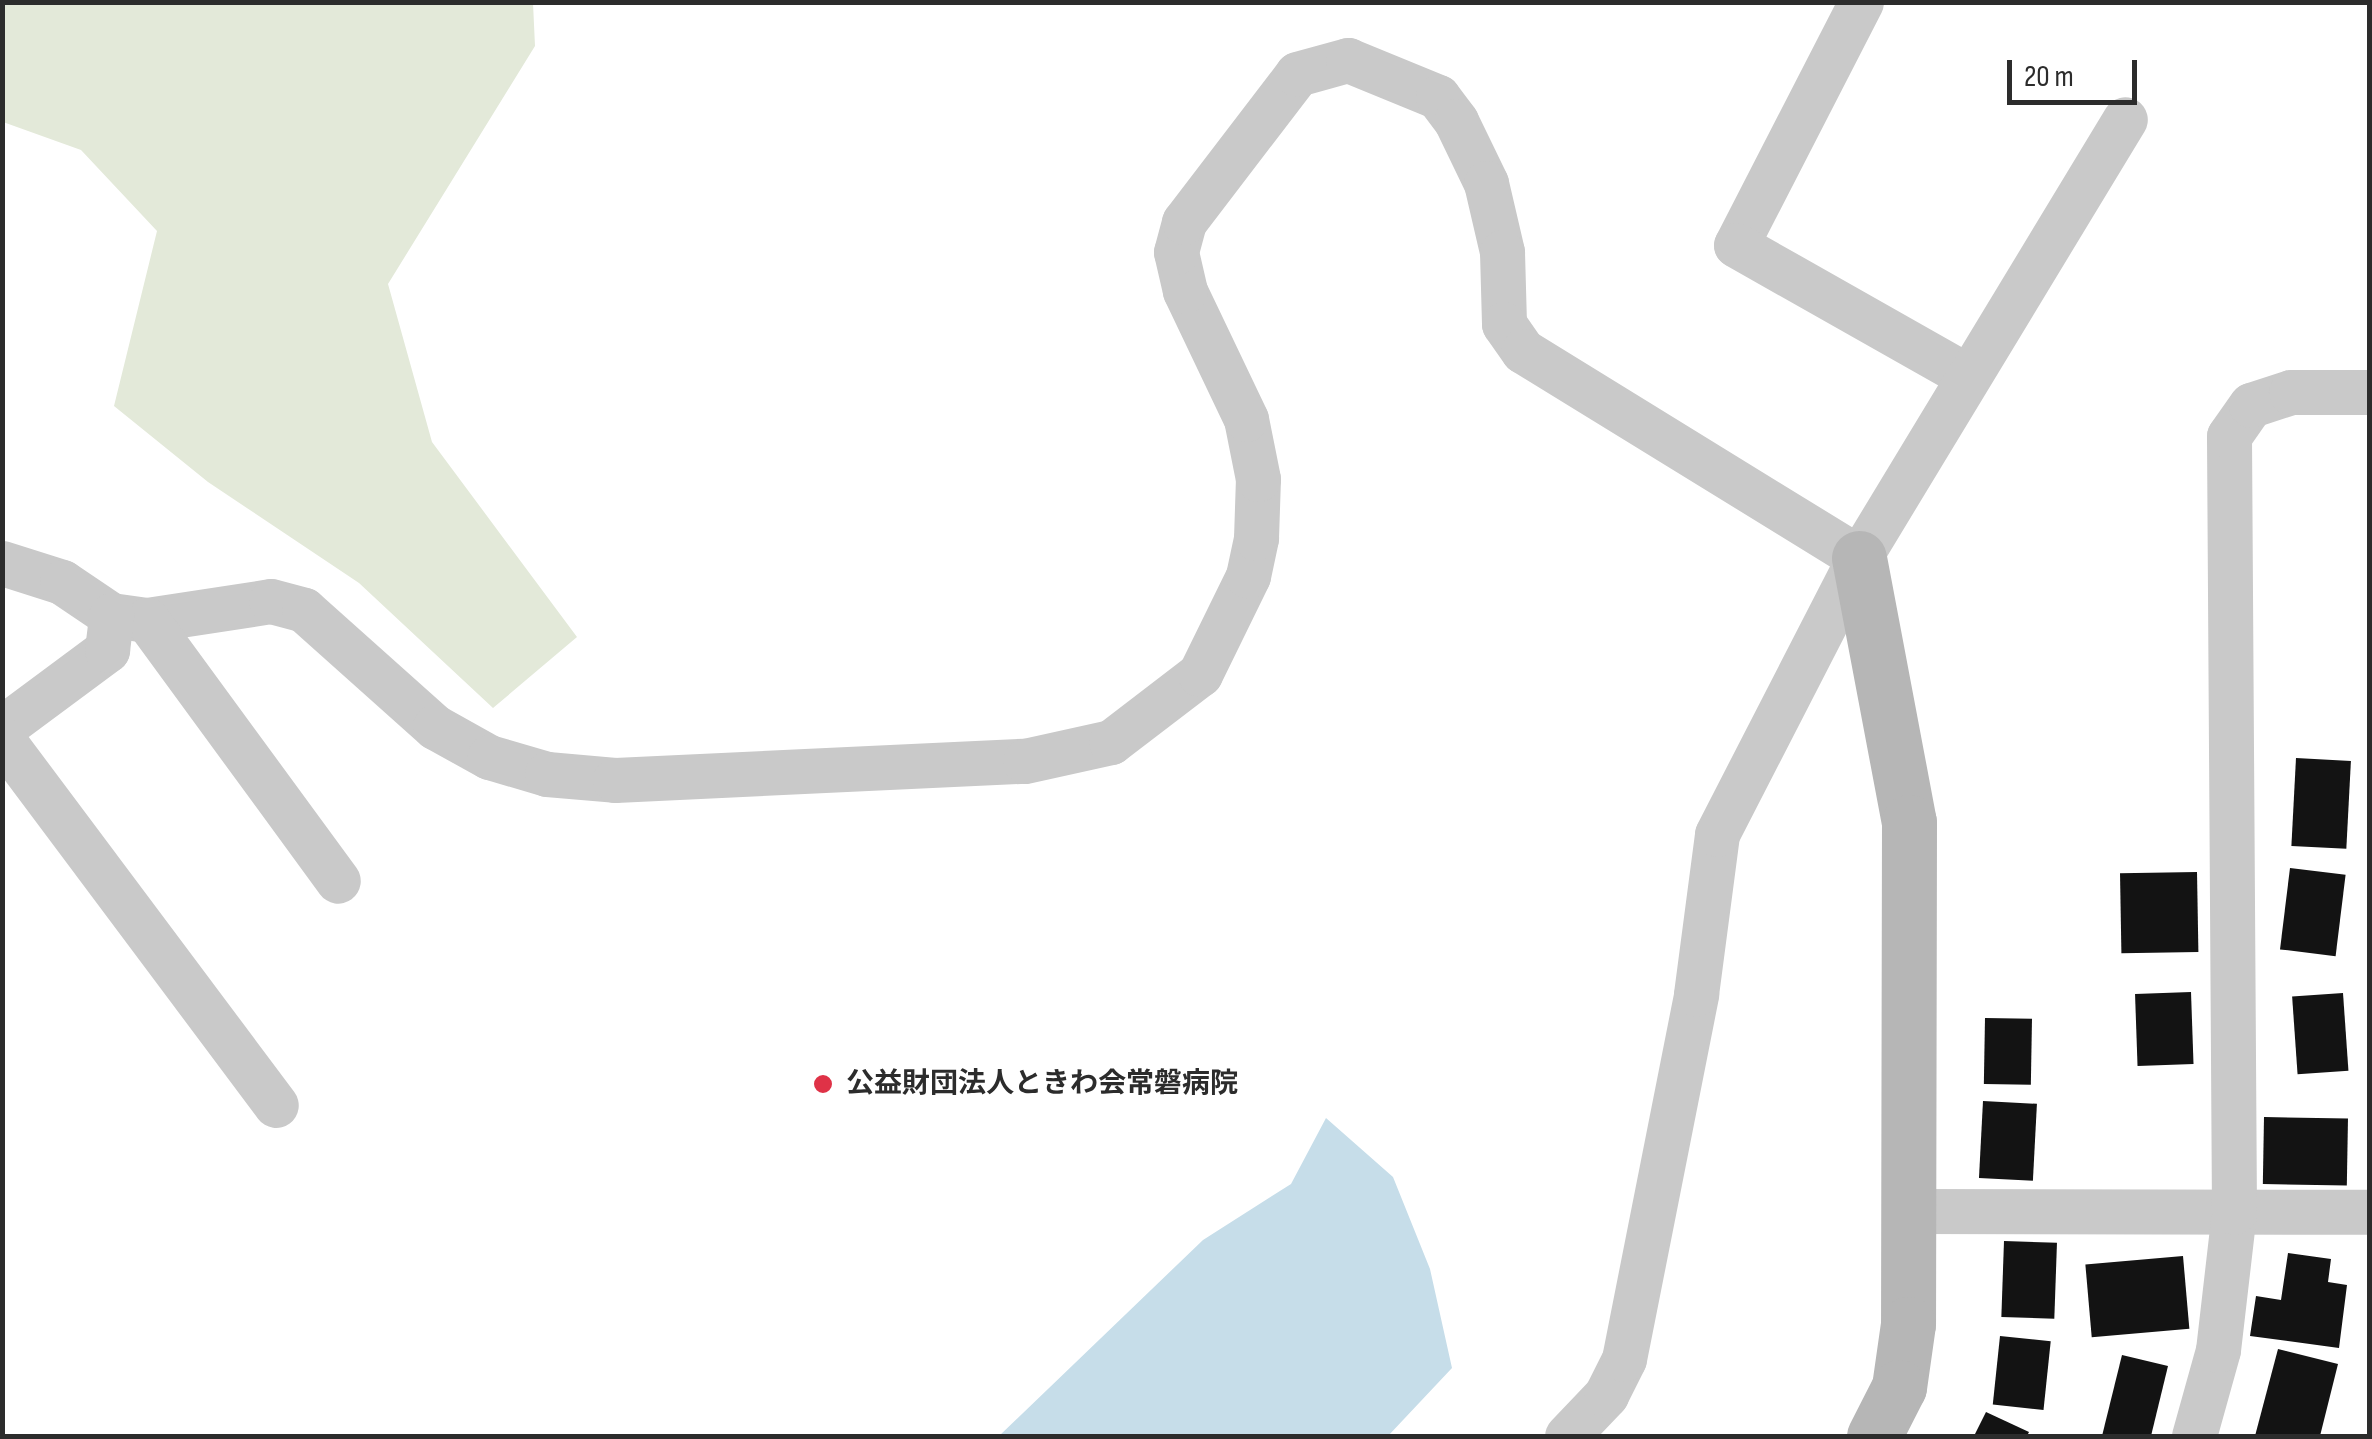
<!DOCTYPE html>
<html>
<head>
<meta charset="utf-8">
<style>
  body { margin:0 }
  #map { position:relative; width:2372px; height:1439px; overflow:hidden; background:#fff; font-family:"Sofia Sans Condensed","Noto Sans JP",sans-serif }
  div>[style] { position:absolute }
  .green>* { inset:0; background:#e3e9d9 }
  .water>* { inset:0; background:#c6dde9 }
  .building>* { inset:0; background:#131313; transform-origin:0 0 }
  .street>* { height:45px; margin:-22.5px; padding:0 22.5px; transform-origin:22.5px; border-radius:22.5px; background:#c9c9c9 }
  .secondary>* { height:55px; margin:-27.5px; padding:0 27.5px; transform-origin:27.5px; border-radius:27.5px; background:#b6b6b6 }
  .dots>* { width:28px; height:28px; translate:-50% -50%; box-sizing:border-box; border:5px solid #fff; border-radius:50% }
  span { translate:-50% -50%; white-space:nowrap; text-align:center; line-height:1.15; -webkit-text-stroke:10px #fff; paint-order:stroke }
  .poi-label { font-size:28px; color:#2c2c2c; font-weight:700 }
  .left { translate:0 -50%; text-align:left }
  .frame { position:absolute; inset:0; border:5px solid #2c2c2c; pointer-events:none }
  .scale { position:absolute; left:2007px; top:60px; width:130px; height:45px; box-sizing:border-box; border:5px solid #2c2c2c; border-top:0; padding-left:12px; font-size:30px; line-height:35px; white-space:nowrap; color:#2c2c2c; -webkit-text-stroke:8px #fff; paint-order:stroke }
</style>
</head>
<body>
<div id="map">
  <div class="green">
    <i style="clip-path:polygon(3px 2px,533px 3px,535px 46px,388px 284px,432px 442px,577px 637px,493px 708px,359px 583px,208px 482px,114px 406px,157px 231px,81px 150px,3px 122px)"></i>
  </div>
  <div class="water">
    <i style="clip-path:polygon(1326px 1118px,1393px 1177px,1430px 1269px,1452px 1368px,1388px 1436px,999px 1436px,1203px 1240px,1291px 1184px)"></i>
  </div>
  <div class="building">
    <i style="left:2296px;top:758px;width:55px;height:88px;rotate:3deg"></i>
    <i style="left:2290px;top:868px;width:56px;height:82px;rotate:7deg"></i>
    <i style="left:2197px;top:872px;width:80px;height:77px;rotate:89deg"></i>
    <i style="left:2191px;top:992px;width:72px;height:56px;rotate:88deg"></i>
    <i style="left:2343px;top:993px;width:78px;height:51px;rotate:86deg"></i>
    <i style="left:1985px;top:1018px;width:47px;height:66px;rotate:1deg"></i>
    <i style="left:1983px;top:1101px;width:54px;height:77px;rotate:3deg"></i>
    <i style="left:2264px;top:1117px;width:84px;height:67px;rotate:1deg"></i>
    <i style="left:2004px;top:1241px;width:53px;height:76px;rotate:2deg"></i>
    <i style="clip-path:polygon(2288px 1253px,2331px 1259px,2328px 1282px,2347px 1285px,2339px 1348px,2250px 1336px,2256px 1296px,2281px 1300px)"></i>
    <i style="left:2183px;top:1256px;width:73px;height:98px;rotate:85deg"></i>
    <i style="left:2000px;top:1336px;width:51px;height:69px;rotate:6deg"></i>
    <i style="clip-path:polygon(2278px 1349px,2338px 1364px,2320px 1436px,2255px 1436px)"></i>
    <i style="clip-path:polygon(2122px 1355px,2168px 1366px,2151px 1436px,2102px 1436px)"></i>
    <i style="clip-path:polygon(1986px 1412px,2029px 1432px,2027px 1436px,1974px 1436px)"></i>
  </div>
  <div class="street">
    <i style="left:1861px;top:2px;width:273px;rotate:117.2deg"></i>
    <i style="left:1736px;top:245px;width:262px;rotate:29.5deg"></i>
    <i style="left:2px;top:563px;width:63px;rotate:17.6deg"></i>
    <i style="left:62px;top:582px;width:59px;rotate:34deg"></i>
    <i style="left:111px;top:615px;width:36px;rotate:8deg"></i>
    <i style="left:147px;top:620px;width:125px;rotate:-8.7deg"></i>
    <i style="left:271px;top:601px;width:34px;rotate:15deg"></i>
    <i style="left:304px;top:610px;width:176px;rotate:41.8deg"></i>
    <i style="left:435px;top:727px;width:62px;rotate:29.1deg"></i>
    <i style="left:489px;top:757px;width:60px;rotate:16.3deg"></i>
    <i style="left:547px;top:774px;width:68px;rotate:5deg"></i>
    <i style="left:615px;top:780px;width:410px;rotate:-2.7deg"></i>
    <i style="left:1025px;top:761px;width:88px;rotate:-12.5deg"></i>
    <i style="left:1111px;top:742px;width:112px;rotate:-37.4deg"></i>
    <i style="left:1200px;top:674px;width:109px;rotate:-63.9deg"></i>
    <i style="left:1248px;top:576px;width:39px;rotate:-78deg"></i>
    <i style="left:1256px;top:538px;width:59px;rotate:-88.1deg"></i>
    <i style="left:1258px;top:479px;width:61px;rotate:-101.3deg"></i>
    <i style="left:1246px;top:419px;width:142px;rotate:-115.5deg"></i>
    <i style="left:1185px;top:291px;width:40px;rotate:-103deg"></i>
    <i style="left:1176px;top:252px;width:31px;rotate:-75deg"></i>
    <i style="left:1184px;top:222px;width:186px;rotate:-52.6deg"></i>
    <i style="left:1297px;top:74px;width:53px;rotate:-15.4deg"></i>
    <i style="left:1348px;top:60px;width:97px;rotate:22.3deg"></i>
    <i style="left:1438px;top:97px;width:30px;rotate:53deg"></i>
    <i style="left:1456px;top:121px;width:69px;rotate:64.2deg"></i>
    <i style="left:1486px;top:183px;width:71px;rotate:76.9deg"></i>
    <i style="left:1502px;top:252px;width:72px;rotate:88.4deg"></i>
    <i style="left:1504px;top:324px;width:33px;rotate:55deg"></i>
    <i style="left:1523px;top:351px;width:395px;rotate:31.6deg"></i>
    <i style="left:147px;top:620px;width:323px;rotate:53.8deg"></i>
    <i style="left:2px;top:728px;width:131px;rotate:-36.6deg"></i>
    <i style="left:107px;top:650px;width:35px;rotate:-83deg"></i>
    <i style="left:2px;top:739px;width:457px;rotate:53.2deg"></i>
    <i style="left:1907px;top:1211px;width:463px;rotate:0.1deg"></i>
    <i style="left:1567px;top:1436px;width:57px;rotate:-46.4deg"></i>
    <i style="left:1606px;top:1395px;width:40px;rotate:-63.4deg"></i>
    <i style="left:1624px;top:1359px;width:372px;rotate:-78.8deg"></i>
    <i style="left:1696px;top:994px;width:161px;rotate:-82.5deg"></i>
    <i style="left:1717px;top:834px;width:310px;rotate:-62.8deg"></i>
    <i style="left:1859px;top:558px;width:513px;rotate:-58.79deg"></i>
    <i style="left:2194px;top:1436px;width:89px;rotate:-74.4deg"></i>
    <i style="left:2218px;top:1350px;width:139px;rotate:-83.4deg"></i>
    <i style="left:2234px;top:1212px;width:776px;rotate:-90.37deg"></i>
    <i style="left:2229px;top:436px;width:38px;rotate:-55deg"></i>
    <i style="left:2251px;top:405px;width:42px;rotate:-18deg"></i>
    <i style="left:2291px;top:392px;width:79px"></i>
  </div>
  <div class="secondary">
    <i style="left:1859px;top:558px;width:269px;rotate:79.3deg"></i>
    <i style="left:1909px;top:822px;width:502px;rotate:90.11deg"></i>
    <i style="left:1908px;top:1324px;width:64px;rotate:98.1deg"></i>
    <i style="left:1899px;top:1387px;width:55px;rotate:117deg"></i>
  </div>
  <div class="dots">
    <i style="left:823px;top:1084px;background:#df3247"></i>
  </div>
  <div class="poi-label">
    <span class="left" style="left:846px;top:1084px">公益財団法人ときわ会常磐病院</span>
  </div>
  <div class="frame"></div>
  <div class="scale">20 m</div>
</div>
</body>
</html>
